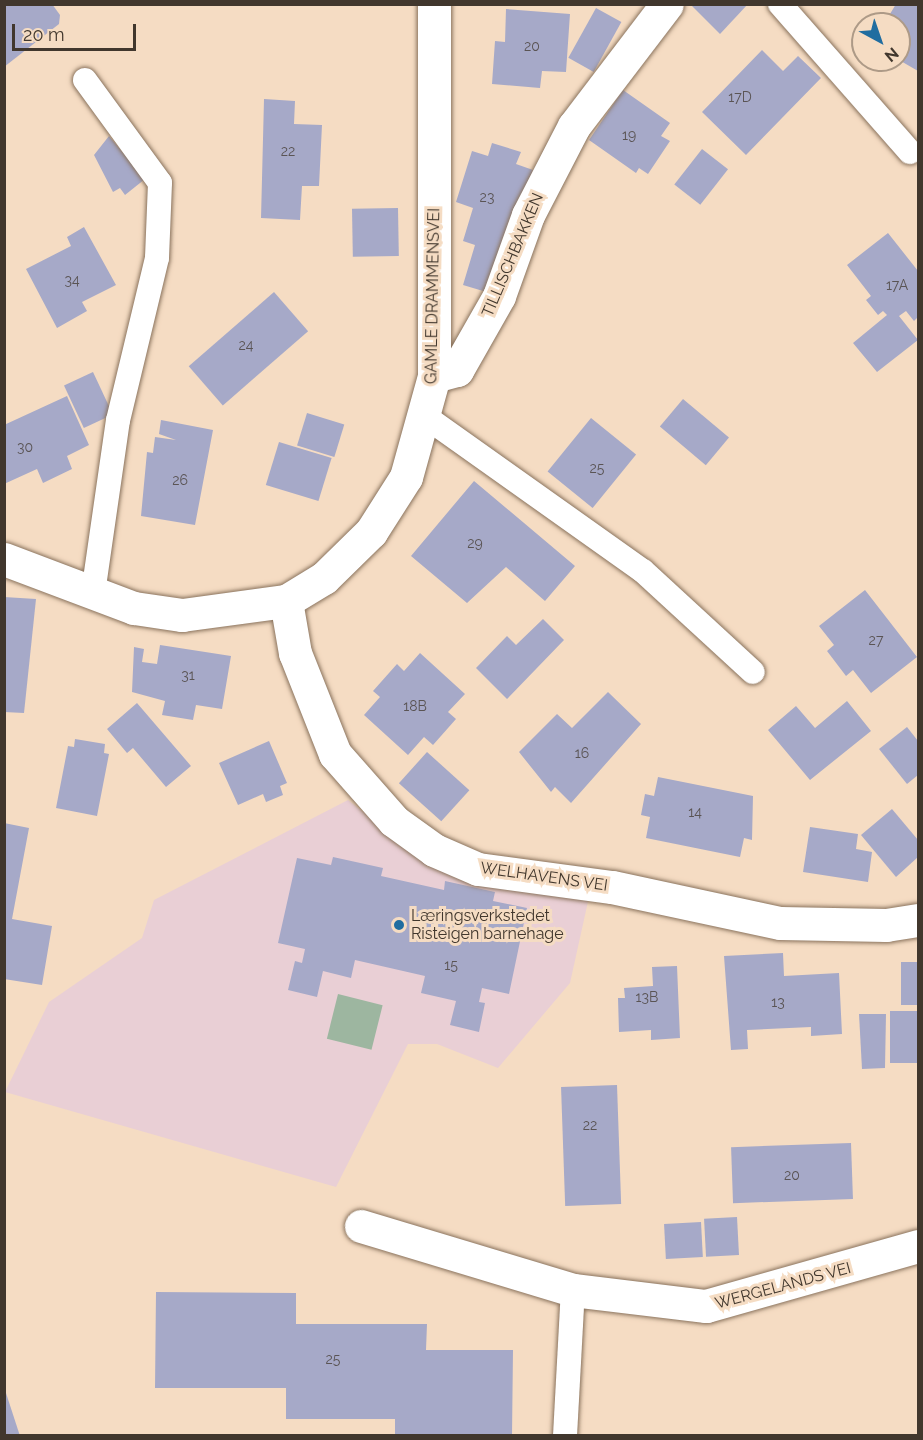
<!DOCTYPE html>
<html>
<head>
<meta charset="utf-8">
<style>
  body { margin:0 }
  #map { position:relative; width:923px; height:1440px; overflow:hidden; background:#f5dcc3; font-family:Raleway,sans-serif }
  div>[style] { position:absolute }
  .education>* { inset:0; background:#e9cfd5 }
  .green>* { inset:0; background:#9db6a0; transform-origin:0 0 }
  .building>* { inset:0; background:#a6a9c8; transform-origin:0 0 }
  .roads { filter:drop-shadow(0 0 2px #8a735d) drop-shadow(0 0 2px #8a735d) }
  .service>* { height:24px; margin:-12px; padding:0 12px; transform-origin:12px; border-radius:12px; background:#fff }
  .minor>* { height:33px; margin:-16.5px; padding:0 16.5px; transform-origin:16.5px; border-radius:16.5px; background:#fff }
  .dots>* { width:16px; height:16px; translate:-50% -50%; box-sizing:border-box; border:3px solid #f5dcc3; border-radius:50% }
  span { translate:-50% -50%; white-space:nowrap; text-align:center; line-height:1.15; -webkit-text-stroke:6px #f5dcc3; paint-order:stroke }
  .number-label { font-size:14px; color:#5a5454 }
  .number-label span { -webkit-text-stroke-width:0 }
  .street-label { font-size:16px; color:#41372d }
  .poi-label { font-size:16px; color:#41372d }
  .left { translate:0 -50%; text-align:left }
  .frame { position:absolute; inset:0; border:6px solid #41372d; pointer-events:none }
  .north { position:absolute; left:851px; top:12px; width:60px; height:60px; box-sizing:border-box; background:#f5dcc3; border:2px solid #ad9a87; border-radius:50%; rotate:140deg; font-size:16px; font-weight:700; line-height:24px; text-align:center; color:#41372d }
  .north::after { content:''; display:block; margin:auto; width:21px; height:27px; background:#206da0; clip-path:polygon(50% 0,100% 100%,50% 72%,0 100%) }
  .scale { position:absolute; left:12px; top:24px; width:124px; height:27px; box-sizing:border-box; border:3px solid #41372d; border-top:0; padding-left:8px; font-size:18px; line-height:21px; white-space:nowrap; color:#41372d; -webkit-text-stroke:4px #f5dcc3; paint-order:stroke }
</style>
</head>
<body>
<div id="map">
  <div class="education">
    <i style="clip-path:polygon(348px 800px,417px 855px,589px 897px,570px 983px,498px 1068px,437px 1044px,408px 1044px,336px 1187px,5px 1092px,49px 1002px,142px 938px,154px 900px)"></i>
  </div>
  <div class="green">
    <i style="left:338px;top:994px;width:46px;height:46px;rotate:14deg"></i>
  </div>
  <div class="building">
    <i style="clip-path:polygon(4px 4px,52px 4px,60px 15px,59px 24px,4px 67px)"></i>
    <i style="clip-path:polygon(690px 4px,748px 4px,720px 34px)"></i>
    <i style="clip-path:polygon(896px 4px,918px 4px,918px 71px,899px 60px,899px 24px,884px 24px)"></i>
    <i style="left:596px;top:8px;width:29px;height:57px;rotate:29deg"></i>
    <i style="clip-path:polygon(506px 9px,570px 14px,566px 72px,542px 71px,540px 88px,492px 84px,495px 41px,505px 42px)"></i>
    <i style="clip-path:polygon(762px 50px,783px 71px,798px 56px,821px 78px,746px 155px,702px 112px)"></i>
    <i style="clip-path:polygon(623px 90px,670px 123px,661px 136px,670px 141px,648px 174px,639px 168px,636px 173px,589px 140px)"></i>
    <i style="clip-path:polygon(264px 99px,295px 101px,294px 124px,322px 125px,319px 186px,302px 186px,300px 220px,261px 218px)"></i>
    <i style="clip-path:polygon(109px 136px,145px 179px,125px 195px,120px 188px,113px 192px,94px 155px)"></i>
    <i style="clip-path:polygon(492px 143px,521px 152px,516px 164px,533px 170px,493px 294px,463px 285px,475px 245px,463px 241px,473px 208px,456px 202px,472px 151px,488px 156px)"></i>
    <i style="left:702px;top:149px;width:33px;height:45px;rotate:38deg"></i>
    <i style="left:398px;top:208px;width:48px;height:46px;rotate:89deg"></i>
    <i style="clip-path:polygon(84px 227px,116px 285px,82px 302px,87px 311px,57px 328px,26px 269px,71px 246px,67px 237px)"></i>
    <i style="clip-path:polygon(888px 233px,918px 271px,918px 317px,914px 321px,906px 311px,899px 316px,918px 340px,877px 372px,853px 343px,887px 315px,883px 311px,878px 315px,866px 300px,871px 296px,847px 265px)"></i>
    <i style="left:274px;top:292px;width:52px;height:113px;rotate:49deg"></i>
    <i style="left:93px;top:372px;width:47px;height:32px;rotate:65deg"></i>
    <i style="clip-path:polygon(67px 396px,89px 445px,67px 456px,72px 469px,43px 483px,37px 469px,4px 484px,4px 425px)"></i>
    <i style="left:683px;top:399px;width:60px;height:36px;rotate:40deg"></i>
    <i style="left:307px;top:413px;width:39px;height:34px;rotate:17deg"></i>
    <i style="left:591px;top:418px;width:58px;height:69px;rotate:39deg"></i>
    <i style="clip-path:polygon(161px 420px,213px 430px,195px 525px,141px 516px,147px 452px,153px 453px,155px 437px,176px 440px,159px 434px)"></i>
    <i style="left:279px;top:442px;width:55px;height:45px;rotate:17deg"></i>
    <i style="clip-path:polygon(474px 481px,575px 566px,545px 601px,506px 567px,467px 603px,411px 556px)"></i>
    <i style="clip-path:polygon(865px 590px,917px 657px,871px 693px,853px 670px,846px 676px,827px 651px,834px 645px,819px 626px)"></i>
    <i style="clip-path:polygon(4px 597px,36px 599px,24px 713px,4px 712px)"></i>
    <i style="clip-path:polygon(543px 619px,564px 640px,507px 699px,476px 668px,507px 636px,516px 645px)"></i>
    <i style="clip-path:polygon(160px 645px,231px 656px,222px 709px,196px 705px,193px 720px,162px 715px,165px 701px,132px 692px,134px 647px,144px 649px,142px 662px,157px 664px)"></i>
    <i style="clip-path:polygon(420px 653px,465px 694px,448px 712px,456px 719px,433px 745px,424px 737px,408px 755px,364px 715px,380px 697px,373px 691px,397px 664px,404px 671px)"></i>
    <i style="clip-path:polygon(608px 692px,641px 724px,571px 803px,555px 787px,551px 792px,519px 752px,557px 714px,572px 728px)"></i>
    <i style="clip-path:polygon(847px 701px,871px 731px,810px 780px,768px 730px,796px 706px,815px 728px)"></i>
    <i style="clip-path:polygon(137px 703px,191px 766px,166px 787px,133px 748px,127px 753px,107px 729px)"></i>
    <i style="clip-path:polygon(907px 727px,918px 741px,918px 775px,907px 784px,879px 749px)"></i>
    <i style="clip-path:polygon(75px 739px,105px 744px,104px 753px,109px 754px,97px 816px,56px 808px,68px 746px,74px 747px)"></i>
    <i style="clip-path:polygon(269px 741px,287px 783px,280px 786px,283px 795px,266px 802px,263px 794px,238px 805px,219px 763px)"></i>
    <i style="left:427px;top:752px;width:57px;height:42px;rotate:42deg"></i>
    <i style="clip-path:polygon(658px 777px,753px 796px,752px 840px,744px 838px,740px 857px,646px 838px,650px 817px,641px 815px,645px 794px,654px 796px)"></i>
    <i style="clip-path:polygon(892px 809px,918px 840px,918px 857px,896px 877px,861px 835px)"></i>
    <i style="clip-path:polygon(4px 823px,29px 828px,12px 919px,52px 926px,42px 985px,4px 979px)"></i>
    <i style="clip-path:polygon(810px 827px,858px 834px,856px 849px,872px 852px,868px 882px,803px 872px)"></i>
    <i style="clip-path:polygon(333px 857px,383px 868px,381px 876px,444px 890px,445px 881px,495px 892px,493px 901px,527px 908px,509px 994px,482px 988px,479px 1002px,485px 1003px,479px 1032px,450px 1025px,456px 1001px,421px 993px,425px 976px,355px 960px,351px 978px,323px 971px,317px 997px,288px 990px,295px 961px,302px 963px,305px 949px,278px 943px,297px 858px,331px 865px)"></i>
    <i style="clip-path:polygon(783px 953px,784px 976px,839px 973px,842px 1034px,811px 1036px,811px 1027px,747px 1030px,748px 1049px,731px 1050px,724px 956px)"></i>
    <i style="left:918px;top:962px;width:43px;height:17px;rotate:90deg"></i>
    <i style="clip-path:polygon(677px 966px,680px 1038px,651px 1040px,651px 1030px,619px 1032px,618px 998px,625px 998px,624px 988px,653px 986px,652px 967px)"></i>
    <i style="left:890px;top:1011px;width:28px;height:52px"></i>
    <i style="clip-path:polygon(859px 1014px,886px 1014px,885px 1068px,862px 1069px)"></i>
    <i style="left:617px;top:1085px;width:119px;height:56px;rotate:88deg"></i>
    <i style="left:851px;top:1143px;width:56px;height:120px;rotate:88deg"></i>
    <i style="left:737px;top:1217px;width:38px;height:33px;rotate:87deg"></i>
    <i style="left:701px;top:1222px;width:35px;height:37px;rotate:87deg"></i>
    <i style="clip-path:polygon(156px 1292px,296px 1293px,296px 1324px,427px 1324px,426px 1350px,513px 1350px,512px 1436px,395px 1436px,395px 1419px,286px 1419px,286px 1388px,155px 1388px)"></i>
    <i style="clip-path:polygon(5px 1390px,20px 1436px,5px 1436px)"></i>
  </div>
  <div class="roads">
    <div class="service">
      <i style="left:780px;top:4px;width:197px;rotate:48.7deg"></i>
      <i style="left:85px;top:80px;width:127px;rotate:53.9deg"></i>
      <i style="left:160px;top:183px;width:75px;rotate:92.3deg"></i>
      <i style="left:157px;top:258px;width:167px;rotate:103.5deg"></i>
      <i style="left:118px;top:420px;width:176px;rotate:98.2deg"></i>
      <i style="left:426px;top:417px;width:266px;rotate:35.4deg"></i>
      <i style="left:643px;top:571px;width:149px;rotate:42.6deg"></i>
      <i style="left:565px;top:1436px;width:146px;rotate:-86.9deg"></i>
    </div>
    <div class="minor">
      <i style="left:434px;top:376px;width:24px;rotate:-15deg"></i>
      <i style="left:457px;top:370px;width:85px;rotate:-60.4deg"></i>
      <i style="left:499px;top:296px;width:86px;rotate:-70.3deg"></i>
      <i style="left:528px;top:215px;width:100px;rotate:-62.7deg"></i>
      <i style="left:574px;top:126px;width:153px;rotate:-52.7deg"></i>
      <i style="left:4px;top:559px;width:139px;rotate:20.7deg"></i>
      <i style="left:134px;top:608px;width:49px;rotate:8.3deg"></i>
      <i style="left:182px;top:615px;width:105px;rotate:-7.7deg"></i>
      <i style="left:286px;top:601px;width:44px;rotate:-31.2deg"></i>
      <i style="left:324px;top:578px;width:66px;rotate:-44.4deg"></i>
      <i style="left:371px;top:532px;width:65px;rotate:-57.5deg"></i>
      <i style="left:406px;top:477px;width:105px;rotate:-74.5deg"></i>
      <i style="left:434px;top:376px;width:372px;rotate:-90deg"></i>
      <i style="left:286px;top:601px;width:53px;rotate:80.2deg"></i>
      <i style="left:295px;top:653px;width:109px;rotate:68.4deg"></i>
      <i style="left:335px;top:754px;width:89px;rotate:48.6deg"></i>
      <i style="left:394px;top:821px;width:49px;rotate:35.9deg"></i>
      <i style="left:434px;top:850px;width:48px;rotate:23.4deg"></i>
      <i style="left:478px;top:869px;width:135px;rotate:7.7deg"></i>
      <i style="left:612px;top:887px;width:172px;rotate:12.1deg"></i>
      <i style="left:780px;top:923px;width:106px;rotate:1.1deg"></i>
      <i style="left:886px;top:925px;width:32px;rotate:-9deg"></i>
      <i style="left:361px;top:1226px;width:221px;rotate:16.8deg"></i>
      <i style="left:573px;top:1290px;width:134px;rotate:6.9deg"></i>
      <i style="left:706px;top:1306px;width:220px;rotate:-15.8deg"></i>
    </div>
  </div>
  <div class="dots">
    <i style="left:399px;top:925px;background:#206da0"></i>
  </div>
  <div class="number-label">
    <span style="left:532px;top:46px">20</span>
    <span style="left:740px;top:97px">17D</span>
    <span style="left:629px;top:135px">19</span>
    <span style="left:288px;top:151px">22</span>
    <span style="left:487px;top:197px">23</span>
    <span style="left:72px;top:280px">34</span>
    <span style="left:897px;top:285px">17A</span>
    <span style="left:246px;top:345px">24</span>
    <span style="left:25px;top:447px">30</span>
    <span style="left:597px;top:468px">25</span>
    <span style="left:180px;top:480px">26</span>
    <span style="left:475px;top:543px">29</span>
    <span style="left:876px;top:640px">27</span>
    <span style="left:188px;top:675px">31</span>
    <span style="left:415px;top:706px">18B</span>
    <span style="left:582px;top:753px">16</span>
    <span style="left:695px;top:812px">14</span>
    <span style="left:451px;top:965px">15</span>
    <span style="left:647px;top:997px">13B</span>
    <span style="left:778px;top:1002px">13</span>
    <span style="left:590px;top:1125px">22</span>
    <span style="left:792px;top:1175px">20</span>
    <span style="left:333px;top:1359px">25</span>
  </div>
  <div class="street-label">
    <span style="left:513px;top:255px;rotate:-67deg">TILLISCHBAKKEN</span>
    <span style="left:433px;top:296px;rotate:-89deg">GAMLE DRAMMENSVEI</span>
    <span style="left:544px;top:877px;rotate:8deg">WELHAVENS VEI</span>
    <span style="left:783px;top:1286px;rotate:-15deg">WERGELANDS VEI</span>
  </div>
  <div class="poi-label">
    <span class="left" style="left:411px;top:925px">Læringsverkstedet<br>Risteigen barnehage</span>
  </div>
  <div class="frame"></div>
  <div class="north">N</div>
  <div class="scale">20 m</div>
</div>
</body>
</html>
